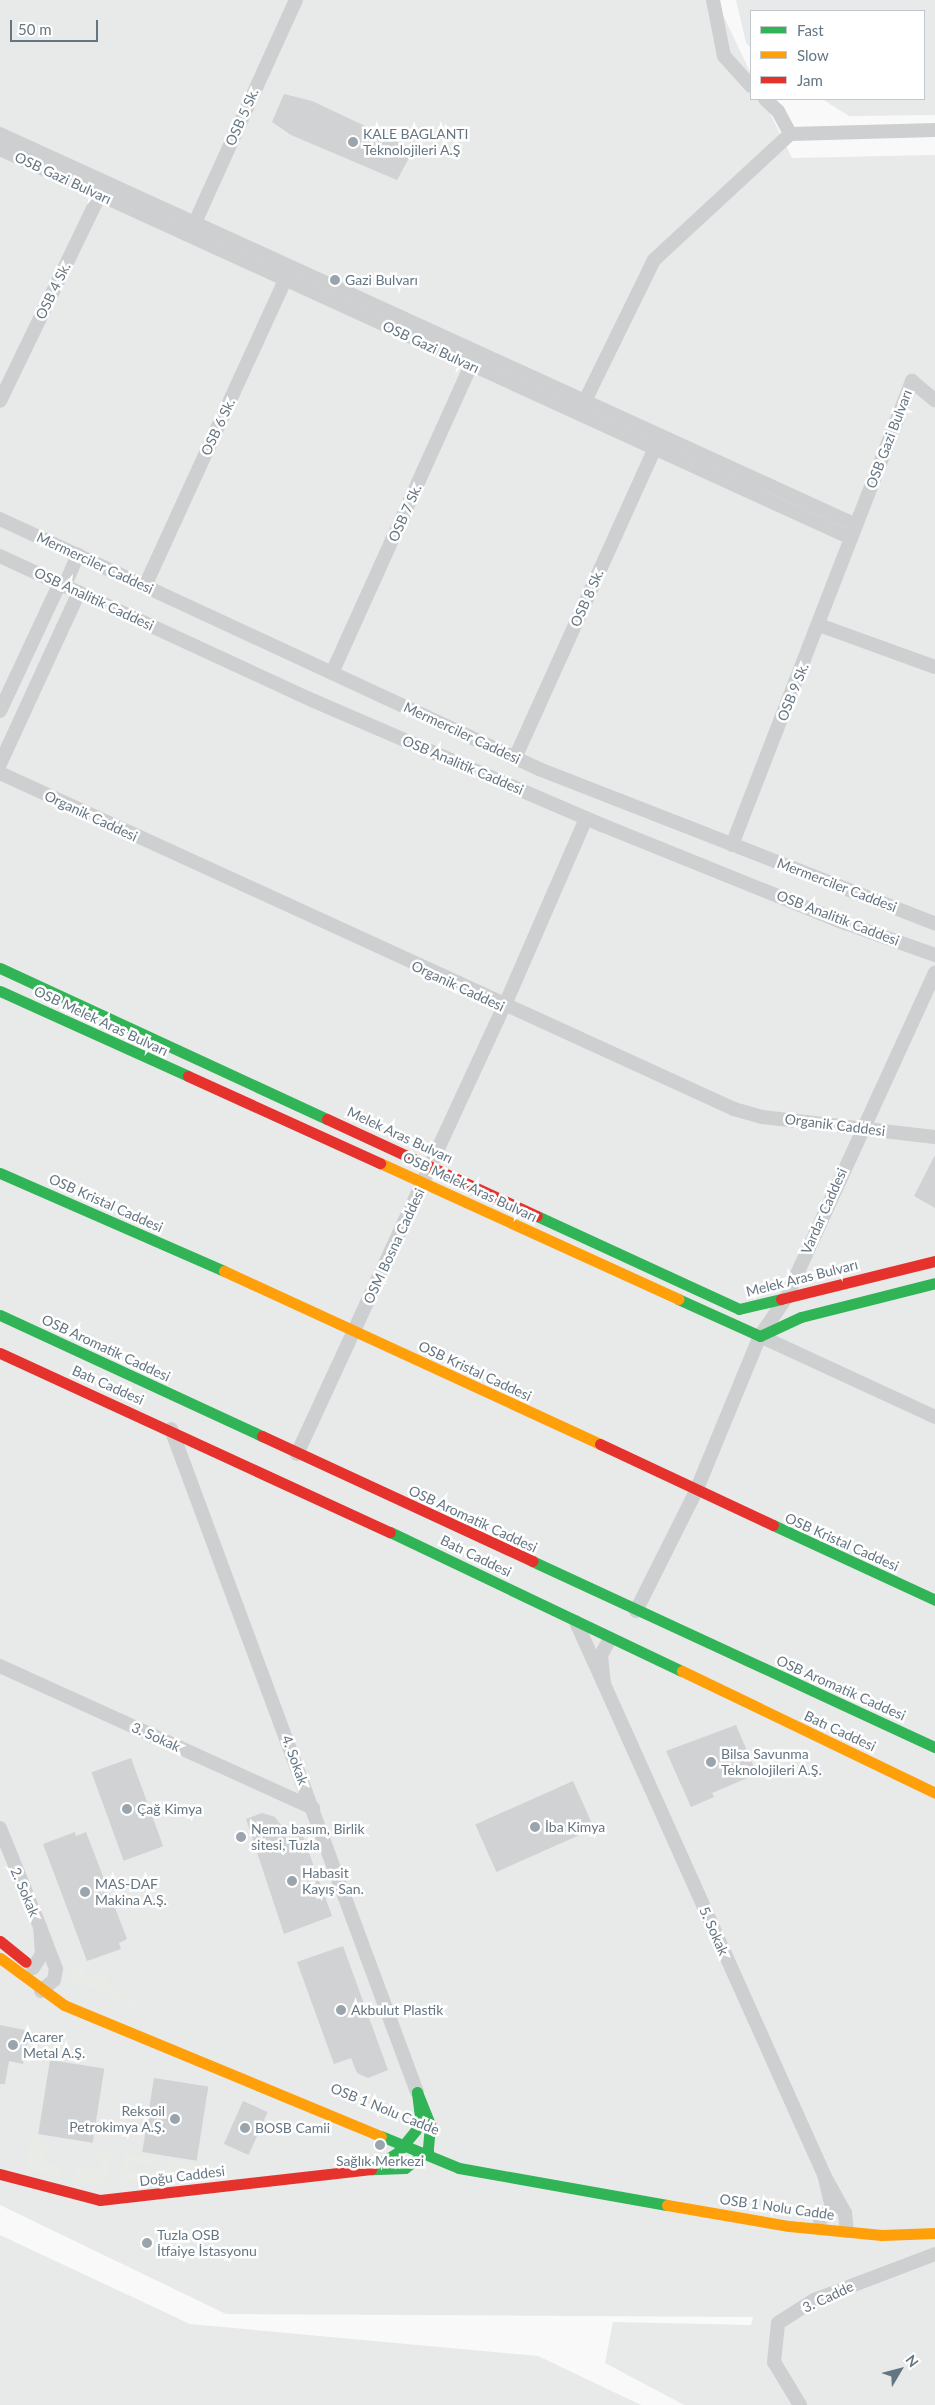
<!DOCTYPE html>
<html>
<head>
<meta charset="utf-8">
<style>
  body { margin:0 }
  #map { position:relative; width:935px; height:2405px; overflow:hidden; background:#f9f9f9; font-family:Lato,sans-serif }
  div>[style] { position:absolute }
  .built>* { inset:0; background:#e8e9e9 }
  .green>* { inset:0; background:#e8ebe6 }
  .building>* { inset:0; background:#d0d2d3; transform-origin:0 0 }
  .street>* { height:14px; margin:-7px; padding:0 7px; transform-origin:7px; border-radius:7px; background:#cecfd0 }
  .fast>* { height:11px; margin:-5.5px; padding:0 5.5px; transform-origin:5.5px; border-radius:5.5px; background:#30b455 }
  .slow>* { height:11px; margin:-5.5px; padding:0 5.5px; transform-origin:5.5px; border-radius:5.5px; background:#ff9f0a }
  .jam>* { height:11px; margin:-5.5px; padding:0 5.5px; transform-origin:5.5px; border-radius:5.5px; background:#e5322d }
  .dots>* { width:14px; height:14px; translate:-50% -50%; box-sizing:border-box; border:2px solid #fff; border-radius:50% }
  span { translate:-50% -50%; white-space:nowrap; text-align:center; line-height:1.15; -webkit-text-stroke:5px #fff; paint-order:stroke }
  .street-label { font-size:14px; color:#657683 }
  .poi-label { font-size:14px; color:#657683 }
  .left { translate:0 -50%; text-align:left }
  .right { translate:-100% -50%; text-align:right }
  .legend { position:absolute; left:750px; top:10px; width:175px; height:90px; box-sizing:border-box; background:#fff; border:1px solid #c1c8cd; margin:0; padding:6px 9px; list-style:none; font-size:15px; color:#657683 }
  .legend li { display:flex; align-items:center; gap:10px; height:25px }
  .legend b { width:25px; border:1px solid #c1c8cd }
  .north { position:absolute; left:875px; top:2345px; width:50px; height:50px; -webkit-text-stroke:4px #fff; paint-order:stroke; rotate:53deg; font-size:14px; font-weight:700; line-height:20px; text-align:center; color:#657683 }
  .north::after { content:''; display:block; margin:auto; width:18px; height:22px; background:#657683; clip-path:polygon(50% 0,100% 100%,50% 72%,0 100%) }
  .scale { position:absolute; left:10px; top:20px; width:88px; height:22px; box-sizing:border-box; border:2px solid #657683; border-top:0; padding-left:6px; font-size:15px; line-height:18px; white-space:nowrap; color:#657683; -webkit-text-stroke:4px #fff; paint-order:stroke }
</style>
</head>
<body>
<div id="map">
  <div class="built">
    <i style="clip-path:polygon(0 0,716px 0,751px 74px,751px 99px,763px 99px,792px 158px,935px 155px,935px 2405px,684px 2405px,605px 2363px,613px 2322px,751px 2325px,753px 2317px,226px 2314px,0 2205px)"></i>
    <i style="clip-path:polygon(736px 0,935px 0,935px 115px,849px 116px,822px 99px,924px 99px,924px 11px,751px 11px,751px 48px,746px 43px)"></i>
    <i style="clip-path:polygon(0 2235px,190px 2324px,538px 2356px,641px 2405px,0 2405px)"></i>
  </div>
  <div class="green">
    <i style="clip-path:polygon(82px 1966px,86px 1977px,107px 1978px,110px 1988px,127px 1998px,133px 1997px,137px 2007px,74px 1980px,70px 1970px)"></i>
    <i style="clip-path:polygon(31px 2133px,39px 2134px,38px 2142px,52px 2144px,41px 2162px,63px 2167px,60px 2178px,25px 2168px)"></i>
    <i style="clip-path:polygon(95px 2152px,112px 2155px,105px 2185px,72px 2182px,77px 2168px,100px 2171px,102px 2162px,93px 2160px)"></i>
    <i style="clip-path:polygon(125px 2153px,156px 2158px,154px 2165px,131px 2162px,129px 2172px,154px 2172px,153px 2179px,118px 2183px)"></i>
    <i style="clip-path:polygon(168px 2160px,194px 2164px,213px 2162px,211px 2172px,164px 2177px)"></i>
  </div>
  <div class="building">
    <i style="clip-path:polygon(284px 94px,312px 101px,414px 149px,397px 180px,291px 135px,272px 122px)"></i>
    <i style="clip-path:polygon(935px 1155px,935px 1208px,914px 1196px)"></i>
    <i style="clip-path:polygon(736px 1725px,757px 1774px,712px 1793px,714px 1797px,691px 1807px,666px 1751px)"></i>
    <i style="left:131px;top:1758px;width:94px;height:42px;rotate:70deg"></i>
    <i style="left:573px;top:1781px;width:52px;height:107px;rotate:66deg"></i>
    <i style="clip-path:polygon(262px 1813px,275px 1817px,287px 1833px,300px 1828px,332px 1916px,284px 1934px,246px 1819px)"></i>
    <i style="clip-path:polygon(75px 1832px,76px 1836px,86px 1832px,127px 1939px,119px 1943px,121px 1949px,87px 1961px,43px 1844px)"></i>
    <i style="clip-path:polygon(343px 1946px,388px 2070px,368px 2078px,357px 2073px,351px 2058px,334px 2064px,297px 1962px)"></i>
    <i style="clip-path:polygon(0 2025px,30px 2031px,23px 2064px,9px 2061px,5px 2084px,0 2084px)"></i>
    <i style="left:50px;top:2060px;width:55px;height:75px;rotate:9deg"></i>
    <i style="left:154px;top:2078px;width:55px;height:75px;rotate:9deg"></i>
    <i style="left:243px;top:2101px;width:27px;height:47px;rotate:24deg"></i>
  </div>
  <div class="street">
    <i style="left:713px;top:0;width:57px;rotate:78.9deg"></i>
    <i style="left:724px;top:56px;width:40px;rotate:48deg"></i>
    <i style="left:765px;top:99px;width:18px;rotate:43deg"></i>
    <i style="left:778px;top:111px;width:26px;rotate:62deg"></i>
    <i style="left:0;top:134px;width:941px;rotate:24.55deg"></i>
    <i style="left:0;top:149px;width:936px;rotate:24.57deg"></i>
    <i style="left:192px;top:229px;width:252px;rotate:-65.6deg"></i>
    <i style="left:0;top:401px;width:237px;rotate:-64.2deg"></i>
    <i style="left:581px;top:409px;width:166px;rotate:-63.9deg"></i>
    <i style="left:654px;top:260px;width:185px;rotate:-42.8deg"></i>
    <i style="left:790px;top:134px;width:145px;rotate:-1.6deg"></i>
    <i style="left:0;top:519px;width:594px;rotate:24.88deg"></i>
    <i style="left:539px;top:769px;width:425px;rotate:21.3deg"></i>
    <i style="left:0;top:556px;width:346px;rotate:24.8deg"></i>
    <i style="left:314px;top:701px;width:314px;rotate:23.3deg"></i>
    <i style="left:602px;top:825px;width:262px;rotate:22deg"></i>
    <i style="left:845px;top:923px;width:96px;rotate:19.6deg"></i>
    <i style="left:65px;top:585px;width:33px;rotate:-67deg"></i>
    <i style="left:145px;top:586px;width:344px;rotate:-65.4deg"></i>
    <i style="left:819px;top:625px;width:123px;rotate:19.9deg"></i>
    <i style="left:332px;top:673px;width:345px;rotate:-65.7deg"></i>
    <i style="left:0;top:711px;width:141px;rotate:-64.9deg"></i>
    <i style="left:515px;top:758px;width:346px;rotate:-65.7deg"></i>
    <i style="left:0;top:764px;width:189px;rotate:-65.3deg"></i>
    <i style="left:0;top:773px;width:807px;rotate:24.6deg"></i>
    <i style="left:734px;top:1109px;width:29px;rotate:16deg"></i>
    <i style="left:762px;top:1117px;width:174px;rotate:6.6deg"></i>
    <i style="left:732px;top:845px;width:498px;rotate:-68.8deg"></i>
    <i style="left:912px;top:381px;width:30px;rotate:40deg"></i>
    <i style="left:760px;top:1336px;width:193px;rotate:24.8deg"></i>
    <i style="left:171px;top:1429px;width:707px;rotate:69.64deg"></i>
    <i style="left:297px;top:1454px;width:493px;rotate:-65.2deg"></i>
    <i style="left:504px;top:1007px;width:206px;rotate:-66.5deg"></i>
    <i style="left:636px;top:1611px;width:134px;rotate:-63.4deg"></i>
    <i style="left:696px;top:1491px;width:168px;rotate:-67.6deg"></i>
    <i style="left:760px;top:1336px;width:46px;rotate:-55.6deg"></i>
    <i style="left:786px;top:1298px;width:358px;rotate:-65.4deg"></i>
    <i style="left:576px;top:1622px;width:68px;rotate:65.7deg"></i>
    <i style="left:604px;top:1684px;width:29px;rotate:-96deg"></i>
    <i style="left:601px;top:1655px;width:18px;rotate:-61deg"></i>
    <i style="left:0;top:1666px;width:344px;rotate:24.4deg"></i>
    <i style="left:604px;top:1684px;width:540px;rotate:65.85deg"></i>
    <i style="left:0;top:1828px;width:107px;rotate:68deg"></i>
    <i style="left:33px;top:1968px;width:17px;rotate:-57deg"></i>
    <i style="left:42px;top:1954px;width:27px;rotate:-94deg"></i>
    <i style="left:40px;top:1927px;width:45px;rotate:69.1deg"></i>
    <i style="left:56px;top:1969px;width:11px;rotate:100deg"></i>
    <i style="left:54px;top:1980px;width:17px;rotate:140deg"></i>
    <i style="left:820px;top:2220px;width:17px;rotate:-45deg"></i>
    <i style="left:832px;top:2208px;width:32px;rotate:-103deg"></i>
    <i style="left:825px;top:2177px;width:41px;rotate:60.9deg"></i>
    <i style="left:845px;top:2213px;width:18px;rotate:84deg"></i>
    <i style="left:800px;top:2405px;width:50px;rotate:-121.2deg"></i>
    <i style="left:774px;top:2362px;width:39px;rotate:-84deg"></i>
    <i style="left:778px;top:2323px;width:43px;rotate:-32.6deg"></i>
    <i style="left:814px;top:2300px;width:129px;rotate:-20.8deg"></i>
  </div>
  <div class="fast">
    <i style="left:0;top:968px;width:360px;rotate:24.8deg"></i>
    <i style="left:0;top:991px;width:206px;rotate:24.3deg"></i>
    <i style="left:0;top:1173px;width:244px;rotate:23.6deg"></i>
    <i style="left:537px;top:1216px;width:222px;rotate:24.7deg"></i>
    <i style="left:739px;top:1309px;width:43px;rotate:-13.4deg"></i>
    <i style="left:678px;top:1299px;width:90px;rotate:24.3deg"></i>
    <i style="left:760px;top:1336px;width:45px;rotate:-24.9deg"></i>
    <i style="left:801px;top:1317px;width:138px;rotate:-14.2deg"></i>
    <i style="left:0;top:1315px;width:289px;rotate:24.8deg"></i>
    <i style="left:773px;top:1525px;width:179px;rotate:24.8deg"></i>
    <i style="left:390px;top:1532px;width:323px;rotate:25.5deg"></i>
    <i style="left:532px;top:1561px;width:444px;rotate:24.8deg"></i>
    <i style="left:417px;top:2092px;width:35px;rotate:68deg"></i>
    <i style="left:430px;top:2125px;width:25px;rotate:95deg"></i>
    <i style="left:428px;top:2150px;width:29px;rotate:142deg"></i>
    <i style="left:405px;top:2168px;width:34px;rotate:178deg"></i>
    <i style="left:371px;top:2169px;width:32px;rotate:-32deg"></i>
    <i style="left:398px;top:2152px;width:28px;rotate:-51deg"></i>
    <i style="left:416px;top:2130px;width:14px;rotate:-73deg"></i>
    <i style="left:420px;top:2117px;width:25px;rotate:-97deg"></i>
    <i style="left:381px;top:2136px;width:84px;rotate:22.3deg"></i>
    <i style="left:459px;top:2168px;width:211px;rotate:10.1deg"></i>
  </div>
  <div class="slow">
    <i style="left:380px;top:1163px;width:328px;rotate:24.5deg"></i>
    <i style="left:224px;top:1271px;width:414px;rotate:24.7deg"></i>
    <i style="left:682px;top:1671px;width:281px;rotate:25.7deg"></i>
    <i style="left:0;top:1958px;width:79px;rotate:36.3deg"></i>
    <i style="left:64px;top:2005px;width:343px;rotate:22.5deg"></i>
    <i style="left:667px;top:2205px;width:124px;rotate:9.8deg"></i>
    <i style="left:789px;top:2226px;width:93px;rotate:5.5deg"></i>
    <i style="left:882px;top:2235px;width:53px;rotate:-2.2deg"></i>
  </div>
  <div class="jam">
    <i style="left:188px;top:1076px;width:211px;rotate:24.4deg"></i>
    <i style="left:327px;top:1119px;width:231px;rotate:24.8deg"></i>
    <i style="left:781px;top:1299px;width:159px;rotate:-13.9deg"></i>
    <i style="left:0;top:1353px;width:429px;rotate:24.7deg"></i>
    <i style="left:262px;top:1436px;width:298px;rotate:24.8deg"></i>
    <i style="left:600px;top:1444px;width:191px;rotate:25.1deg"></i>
    <i style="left:0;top:1941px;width:33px;rotate:39deg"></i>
    <i style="left:0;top:2174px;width:103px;rotate:14.6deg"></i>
    <i style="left:100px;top:2200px;width:273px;rotate:-6.5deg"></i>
  </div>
  <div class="dots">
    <i style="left:353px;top:142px;background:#99a4ac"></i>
    <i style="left:335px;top:280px;background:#99a4ac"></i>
    <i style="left:711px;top:1762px;background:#99a4ac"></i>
    <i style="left:127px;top:1809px;background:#99a4ac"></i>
    <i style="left:535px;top:1827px;background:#99a4ac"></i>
    <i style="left:241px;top:1837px;background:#99a4ac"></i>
    <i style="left:292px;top:1881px;background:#99a4ac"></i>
    <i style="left:85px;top:1892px;background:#99a4ac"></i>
    <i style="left:341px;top:2010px;background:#99a4ac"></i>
    <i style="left:13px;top:2045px;background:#99a4ac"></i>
    <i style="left:175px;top:2119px;background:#99a4ac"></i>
    <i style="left:245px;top:2128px;background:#99a4ac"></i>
    <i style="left:380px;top:2145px;background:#99a4ac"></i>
    <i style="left:147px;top:2243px;background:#99a4ac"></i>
  </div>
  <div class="street-label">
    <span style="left:242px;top:117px;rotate:-66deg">OSB 5 Sk.</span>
    <span style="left:63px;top:178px;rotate:25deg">OSB Gazi Bulvarı</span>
    <span style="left:53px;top:291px;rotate:-64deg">OSB 4 Sk.</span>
    <span style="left:431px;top:347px;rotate:25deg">OSB Gazi Bulvarı</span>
    <span style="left:218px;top:427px;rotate:-65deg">OSB 6 Sk.</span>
    <span style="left:889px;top:439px;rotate:-69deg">OSB Gazi Bulvarı</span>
    <span style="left:405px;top:513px;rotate:-66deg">OSB 7 Sk.</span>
    <span style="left:95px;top:563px;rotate:25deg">Mermerciler Caddesi</span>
    <span style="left:587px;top:598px;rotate:-66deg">OSB 8 Sk.</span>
    <span style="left:94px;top:599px;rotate:25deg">OSB Analitik Caddesi</span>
    <span style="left:793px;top:692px;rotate:-68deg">OSB 9 Sk.</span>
    <span style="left:462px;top:733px;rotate:25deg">Mermerciler Caddesi</span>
    <span style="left:463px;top:765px;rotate:23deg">OSB Analitik Caddesi</span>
    <span style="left:91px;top:816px;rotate:25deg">Organik Caddesi</span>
    <span style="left:837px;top:885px;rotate:21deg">Mermerciler Caddesi</span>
    <span style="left:838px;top:918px;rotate:21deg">OSB Analitik Caddesi</span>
    <span style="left:458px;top:986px;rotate:25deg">Organik Caddesi</span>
    <span style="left:101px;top:1021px;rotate:25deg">OSB Melek Aras Bulvarı</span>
    <span style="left:835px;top:1125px;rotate:7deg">Organik Caddesi</span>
    <span style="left:400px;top:1135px;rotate:25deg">Melek Aras Bulvarı</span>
    <span style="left:470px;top:1187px;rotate:25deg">OSB Melek Aras Bulvarı</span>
    <span style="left:106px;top:1203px;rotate:24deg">OSB Kristal Caddesi</span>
    <span style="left:824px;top:1211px;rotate:-66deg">Vardar Caddesi</span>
    <span style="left:394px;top:1246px;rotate:-65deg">OSM Bosna Caddesi</span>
    <span style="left:802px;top:1278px;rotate:-14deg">Melek Aras Bulvarı</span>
    <span style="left:106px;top:1348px;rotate:25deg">OSB Aromatik Caddesi</span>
    <span style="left:475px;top:1371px;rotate:25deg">OSB Kristal Caddesi</span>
    <span style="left:108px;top:1385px;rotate:24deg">Batı Caddesi</span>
    <span style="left:473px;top:1519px;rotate:25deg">OSB Aromatik Caddesi</span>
    <span style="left:842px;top:1542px;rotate:24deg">OSB Kristal Caddesi</span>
    <span style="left:476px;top:1556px;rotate:26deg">Batı Caddesi</span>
    <span style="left:841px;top:1688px;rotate:24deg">OSB Aromatik Caddesi</span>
    <span style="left:840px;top:1731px;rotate:25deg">Batı Caddesi</span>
    <span style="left:156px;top:1737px;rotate:24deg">3. Sokak</span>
    <span style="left:295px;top:1760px;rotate:70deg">4. Sokak</span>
    <span style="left:25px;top:1892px;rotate:67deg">2. Sokak</span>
    <span style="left:714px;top:1931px;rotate:66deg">5. Sokak</span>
    <span style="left:385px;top:2109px;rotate:22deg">OSB 1 Nolu Cadde</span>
    <span style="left:182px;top:2176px;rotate:-7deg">Doğu Caddesi</span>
    <span style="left:777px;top:2207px;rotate:8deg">OSB 1 Nolu Cadde</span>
    <span style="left:828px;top:2297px;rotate:-25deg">3. Cadde</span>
  </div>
  <div class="poi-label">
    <span class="left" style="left:363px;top:142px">KALE BAGLANTI<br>Teknolojileri A.Ş</span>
    <span class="left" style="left:345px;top:280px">Gazi Bulvarı</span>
    <span class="left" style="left:721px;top:1762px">Bilsa Savunma<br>Teknolojileri A.Ş.</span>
    <span class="left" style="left:137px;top:1809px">Çağ Kimya</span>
    <span class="left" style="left:545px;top:1827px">İba Kimya</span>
    <span class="left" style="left:251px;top:1837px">Nema basım, Birlik<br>sitesi, Tuzla</span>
    <span class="left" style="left:302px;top:1881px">Habasit<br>Kayış San.</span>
    <span class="left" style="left:95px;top:1892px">MAS-DAF<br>Makina A.Ş.</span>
    <span class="left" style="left:351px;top:2010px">Akbulut Plastik</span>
    <span class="left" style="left:23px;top:2045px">Acarer<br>Metal A.Ş.</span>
    <span class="right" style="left:165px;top:2119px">Reksoil<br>Petrokimya A.Ş.</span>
    <span class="left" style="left:255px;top:2128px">BOSB Camii</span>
    <span style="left:380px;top:2161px">Sağlık Merkezi</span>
    <span class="left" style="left:157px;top:2243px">Tuzla OSB<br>İtfaiye İstasyonu</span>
  </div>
  <ul class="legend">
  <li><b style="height:6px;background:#30b455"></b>Fast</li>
  <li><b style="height:6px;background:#ff9f0a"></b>Slow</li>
  <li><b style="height:6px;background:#e5322d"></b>Jam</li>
  </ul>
  <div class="north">N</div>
  <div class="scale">50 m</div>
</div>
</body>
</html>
